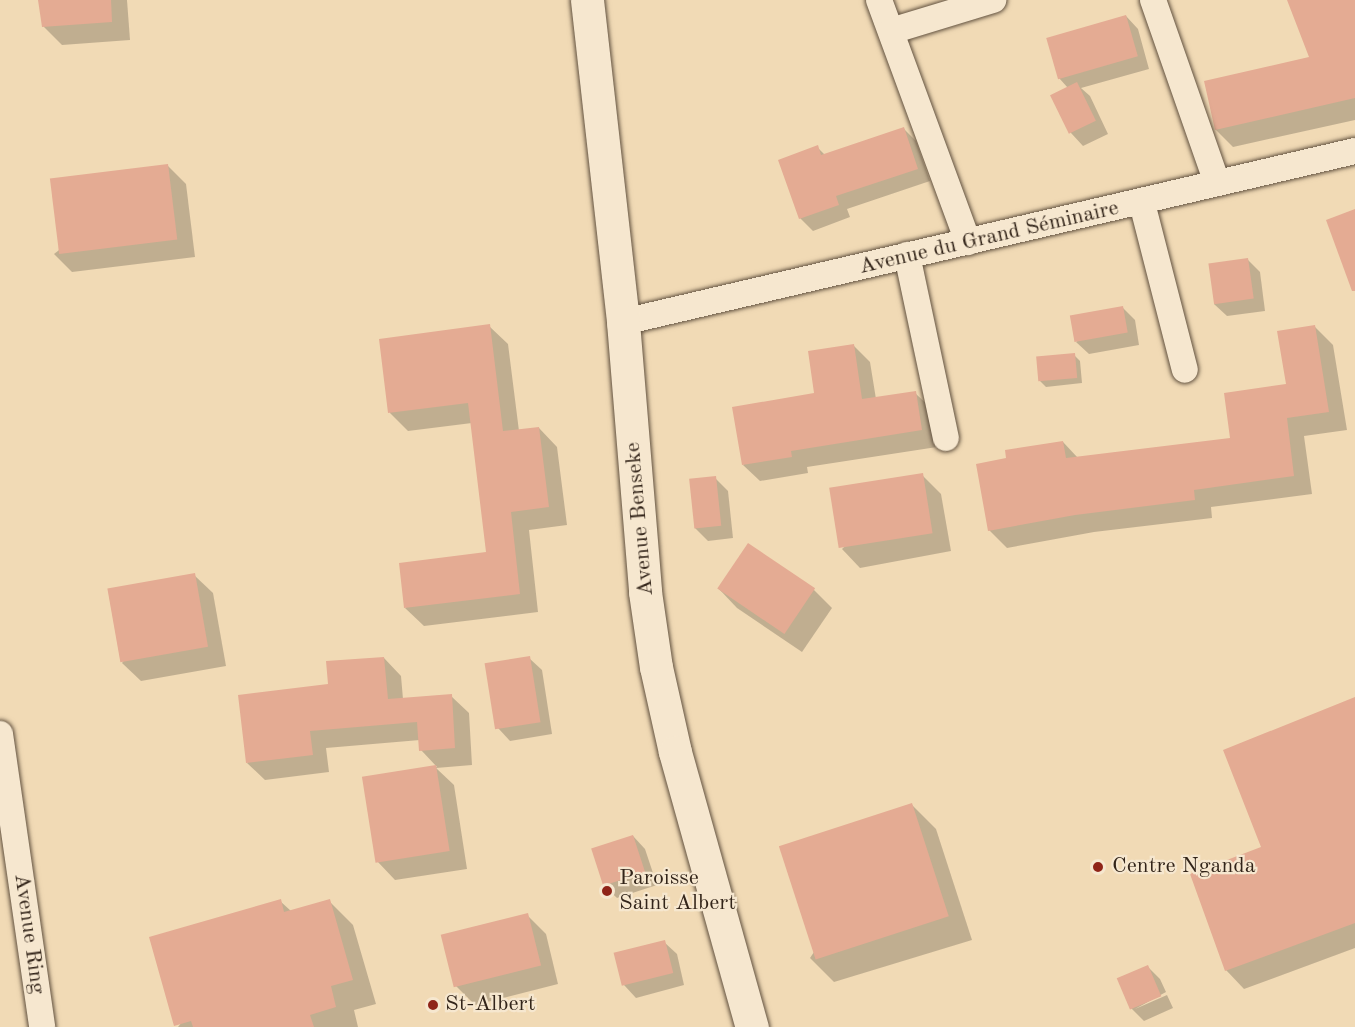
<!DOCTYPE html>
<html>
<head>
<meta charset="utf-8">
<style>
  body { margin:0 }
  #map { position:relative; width:1355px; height:1027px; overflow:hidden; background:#f1dab5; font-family:"Old Standard TT",serif }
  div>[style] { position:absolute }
  .shadow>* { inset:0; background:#0003 }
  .building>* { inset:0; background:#e4ab93; transform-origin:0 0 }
  .roads { filter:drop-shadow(0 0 2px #625240) drop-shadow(0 0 2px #625240) }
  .street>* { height:26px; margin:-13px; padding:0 13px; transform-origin:13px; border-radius:13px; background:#f6e7cf }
  .secondary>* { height:33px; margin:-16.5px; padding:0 16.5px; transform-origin:16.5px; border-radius:16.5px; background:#f6e7cf }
  .dots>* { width:16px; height:16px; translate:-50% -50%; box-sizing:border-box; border:3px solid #f6e7cf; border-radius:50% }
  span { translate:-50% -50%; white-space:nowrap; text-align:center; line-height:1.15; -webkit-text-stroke:4.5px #f6e7cf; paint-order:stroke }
  .street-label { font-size:22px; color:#322419 }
  .poi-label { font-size:22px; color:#322419 }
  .left { translate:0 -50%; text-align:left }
</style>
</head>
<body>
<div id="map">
  <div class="shadow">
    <i style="clip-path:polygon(39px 0,127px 0,130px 40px,62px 45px,44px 27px)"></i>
    <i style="clip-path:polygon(1288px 0,1355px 0,1355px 120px,1233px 147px,1216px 130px,1206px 82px,1311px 58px)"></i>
    <i style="clip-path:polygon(1126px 16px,1138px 29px,1149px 69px,1081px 88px,1090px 96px,1108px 134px,1083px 146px,1071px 133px,1068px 88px,1059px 78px)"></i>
    <i style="clip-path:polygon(904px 129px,916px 141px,930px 181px,847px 209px,850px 217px,813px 231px,800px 218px,817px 147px,825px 155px)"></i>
    <i style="clip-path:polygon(167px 165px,186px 184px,195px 257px,72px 272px,54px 254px)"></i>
    <i style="clip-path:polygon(1247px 259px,1260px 272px,1265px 311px,1227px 316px,1214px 304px)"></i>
    <i style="clip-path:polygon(1123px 308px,1135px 320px,1139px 345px,1089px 354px,1076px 342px)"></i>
    <i style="clip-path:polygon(489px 326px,508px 344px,519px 431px,539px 428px,557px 447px,567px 525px,529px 530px,538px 612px,424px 626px,405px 608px,488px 554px,472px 423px,408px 431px,390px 413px,381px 340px)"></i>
    <i style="clip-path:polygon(1315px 327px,1333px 345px,1347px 430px,1304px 436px,1312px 494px,1211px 507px,1212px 518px,1094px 532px,1007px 548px,989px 530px,1008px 460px,1063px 442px,1078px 458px,1231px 439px,1288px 386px)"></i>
    <i style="clip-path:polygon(854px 346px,870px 362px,876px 399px,915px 393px,932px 409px,937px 447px,807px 467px,808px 473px,760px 481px,743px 465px,816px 394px)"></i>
    <i style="clip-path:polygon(1074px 355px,1080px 361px,1082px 383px,1046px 387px,1040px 381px)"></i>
    <i style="clip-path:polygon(922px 475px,941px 494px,951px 551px,860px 568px,842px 549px)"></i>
    <i style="clip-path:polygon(715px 478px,728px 491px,733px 538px,708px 541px,695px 528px)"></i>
    <i style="clip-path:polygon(194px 575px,213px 593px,226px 666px,141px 681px,122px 663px)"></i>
    <i style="clip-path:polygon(719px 589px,814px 590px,832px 608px,802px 652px,737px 608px)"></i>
    <i style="clip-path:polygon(384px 658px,401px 676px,403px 699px,451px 696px,469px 713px,472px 765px,436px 768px,454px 785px,467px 869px,395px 880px,377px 861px,364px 778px,437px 767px,421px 750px,420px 740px,326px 748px,329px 772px,265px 780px,247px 763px,329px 685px)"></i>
    <i style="clip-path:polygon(529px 658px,542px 670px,552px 734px,510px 741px,498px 728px)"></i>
    <i style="clip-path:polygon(1355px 699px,1355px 948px,1244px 989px,1226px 970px,1263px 848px)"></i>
    <i style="clip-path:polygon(912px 805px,936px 829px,972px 940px,834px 982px,810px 958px)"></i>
    <i style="clip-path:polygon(633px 836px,645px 849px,657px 885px,617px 898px,604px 886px)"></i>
    <i style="clip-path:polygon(280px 901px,291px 911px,329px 901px,353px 925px,376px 1004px,354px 1010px,358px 1027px,178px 1027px)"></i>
    <i style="clip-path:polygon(527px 915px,546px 934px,558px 984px,475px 1005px,456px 986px)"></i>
    <i style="clip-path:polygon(664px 942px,677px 954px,684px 985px,636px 998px,624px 985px)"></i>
    <i style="clip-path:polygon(1148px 967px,1160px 979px,1166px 992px,1135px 1009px,1167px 995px,1173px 1008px,1144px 1021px,1131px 1008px)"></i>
  </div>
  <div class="building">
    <i style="clip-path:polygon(38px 0,111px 0,112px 22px,42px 27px)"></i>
    <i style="clip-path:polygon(1287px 0,1355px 0,1355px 98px,1215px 130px,1204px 81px,1309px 57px)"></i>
    <i style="left:1126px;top:15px;width:43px;height:83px;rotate:74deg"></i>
    <i style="left:1077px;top:82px;width:43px;height:30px;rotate:64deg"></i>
    <i style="clip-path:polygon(904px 127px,918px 169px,836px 196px,839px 205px,799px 219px,778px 160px,818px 145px,821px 155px)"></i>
    <i style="left:168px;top:164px;width:76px;height:119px;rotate:83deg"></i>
    <i style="clip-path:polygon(1355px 209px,1355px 291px,1352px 291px,1326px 220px)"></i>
    <i style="left:1248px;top:258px;width:41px;height:40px;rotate:82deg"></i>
    <i style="left:1123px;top:306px;width:27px;height:54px;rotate:80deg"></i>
    <i style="clip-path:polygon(490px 324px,503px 431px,539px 427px,549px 507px,511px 512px,520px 594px,404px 608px,399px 563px,486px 552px,468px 403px,388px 413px,379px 339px)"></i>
    <i style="clip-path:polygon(1315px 325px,1329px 412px,1287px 418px,1294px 476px,1194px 490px,1195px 500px,1075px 515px,988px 531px,976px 464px,1006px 458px,1005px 450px,1063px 441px,1066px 458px,1230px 438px,1224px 393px,1286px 384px,1277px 331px)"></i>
    <i style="clip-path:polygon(854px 344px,862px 399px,916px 391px,922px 430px,791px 451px,792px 457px,742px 465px,732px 407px,814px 393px,808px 351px)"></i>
    <i style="left:1075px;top:353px;width:25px;height:39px;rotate:85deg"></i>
    <i style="left:923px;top:473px;width:61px;height:95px;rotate:81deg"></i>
    <i style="left:716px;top:476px;width:50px;height:27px;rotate:84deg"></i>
    <i style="left:748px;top:543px;width:81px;height:55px;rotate:34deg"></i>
    <i style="left:195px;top:573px;width:75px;height:89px;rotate:80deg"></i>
    <i style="left:530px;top:656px;width:67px;height:46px;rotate:81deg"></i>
    <i style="clip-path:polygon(384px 657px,388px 699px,452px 694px,455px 748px,419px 751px,417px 722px,310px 731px,313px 755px,246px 763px,238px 695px,328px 684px,326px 661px)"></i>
    <i style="clip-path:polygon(1355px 697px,1355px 923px,1225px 971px,1190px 874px,1261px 847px,1223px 750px)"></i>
    <i style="left:436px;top:765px;width:87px;height:75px;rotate:81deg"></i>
    <i style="left:912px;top:803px;width:119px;height:140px;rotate:72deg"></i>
    <i style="left:633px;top:835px;width:39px;height:44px;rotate:72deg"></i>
    <i style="clip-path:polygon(281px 899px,284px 912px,330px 899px,353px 980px,331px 986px,336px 1007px,310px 1015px,314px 1027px,193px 1027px,191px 1021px,174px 1026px,149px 937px)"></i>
    <i style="left:528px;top:913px;width:54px;height:90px;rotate:76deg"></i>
    <i style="left:665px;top:940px;width:34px;height:53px;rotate:76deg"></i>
    <i style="left:1148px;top:965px;width:34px;height:34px;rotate:67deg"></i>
  </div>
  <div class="roads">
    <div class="street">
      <i style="left:879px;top:0;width:258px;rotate:69.8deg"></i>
      <i style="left:1153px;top:0;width:194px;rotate:70.7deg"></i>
      <i style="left:891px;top:31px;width:107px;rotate:-16.9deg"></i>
      <i style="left:1142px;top:203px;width:172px;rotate:75.6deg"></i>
      <i style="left:907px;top:255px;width:187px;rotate:78deg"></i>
      <i style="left:623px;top:322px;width:752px;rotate:-13.15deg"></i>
      <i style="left:0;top:734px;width:296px;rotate:81.8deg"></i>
    </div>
    <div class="secondary">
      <i style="left:587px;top:0;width:324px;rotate:83.6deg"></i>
      <i style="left:623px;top:322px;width:271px;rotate:85.3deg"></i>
      <i style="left:645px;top:592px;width:76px;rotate:81.7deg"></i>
      <i style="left:656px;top:667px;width:87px;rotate:77.4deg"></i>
      <i style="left:675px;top:752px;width:286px;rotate:74.4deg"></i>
    </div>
  </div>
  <div class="dots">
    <i style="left:1098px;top:867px;background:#8f2418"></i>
    <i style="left:607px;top:891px;background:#8f2418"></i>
    <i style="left:433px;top:1005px;background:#8f2418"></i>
  </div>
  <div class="street-label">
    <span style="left:989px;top:238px;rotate:-13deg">Avenue du Grand Séminaire</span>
    <span style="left:640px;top:519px;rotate:-95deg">Avenue Benseke</span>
    <span style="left:29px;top:934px;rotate:82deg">Avenue Ring</span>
  </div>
  <div class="poi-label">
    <span class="left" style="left:1112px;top:867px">Centre Nganda</span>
    <span class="left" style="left:619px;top:891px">Paroisse<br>Saint Albert</span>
    <span class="left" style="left:445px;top:1005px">St-Albert</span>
  </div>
</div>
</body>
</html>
